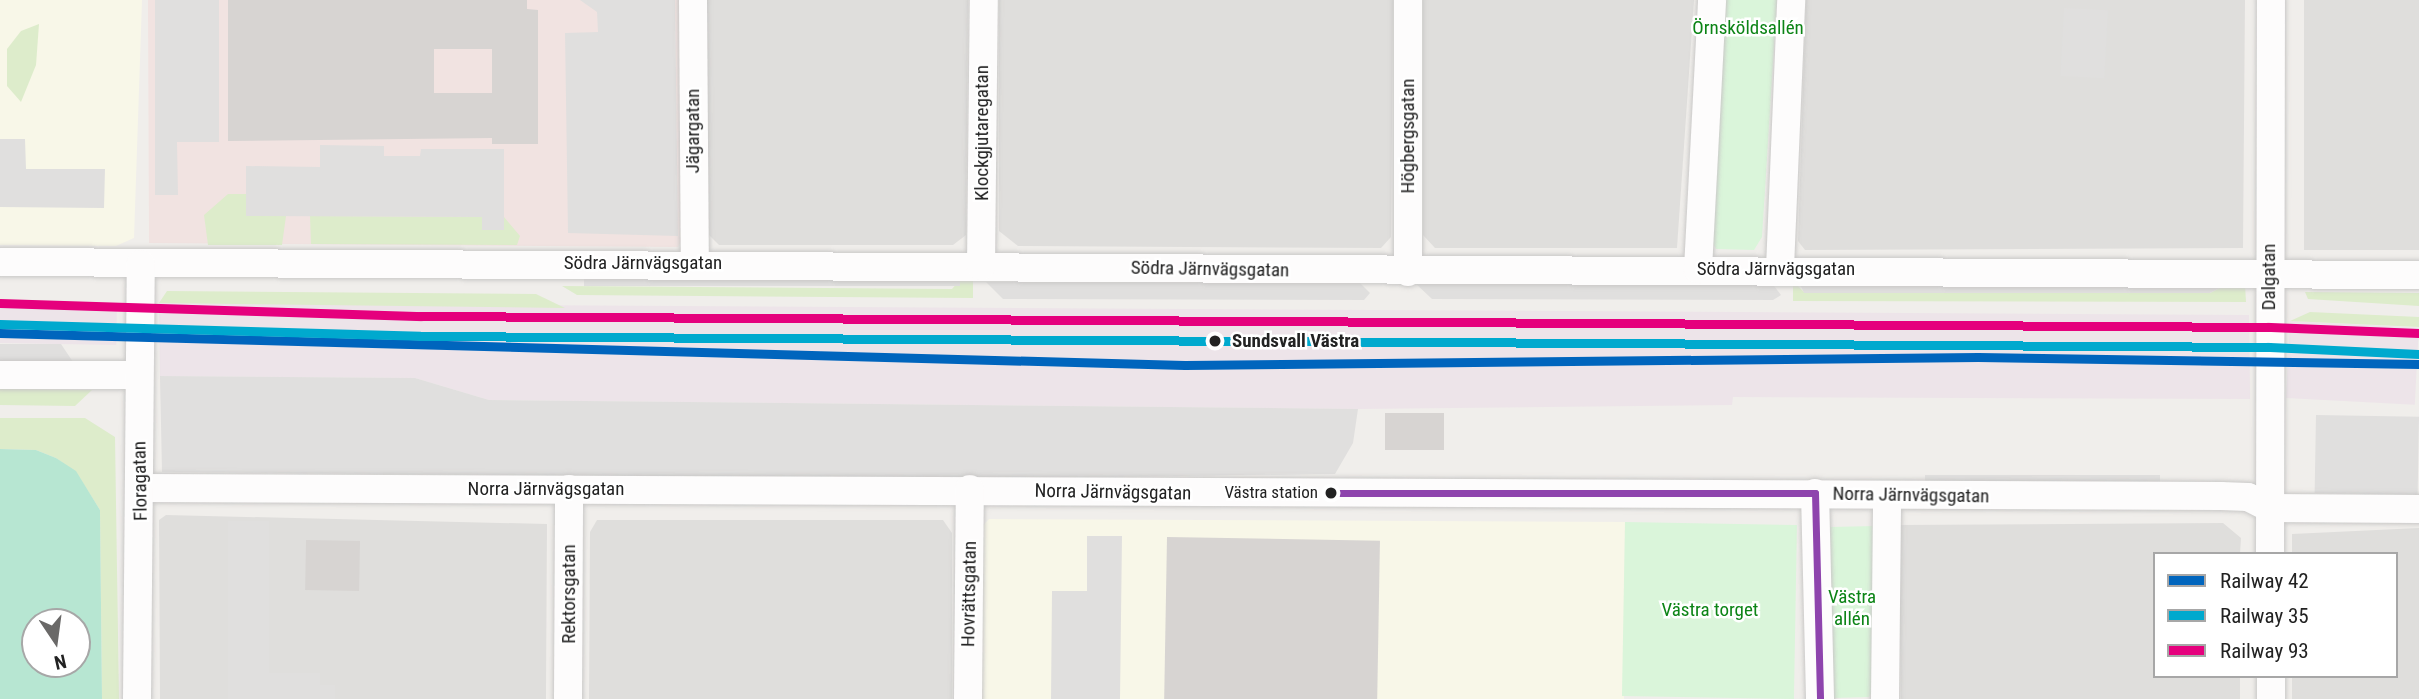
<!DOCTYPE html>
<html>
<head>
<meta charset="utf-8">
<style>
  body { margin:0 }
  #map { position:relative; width:2419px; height:699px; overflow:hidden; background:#f0eeeb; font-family:"Roboto Condensed",sans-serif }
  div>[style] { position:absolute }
  .residential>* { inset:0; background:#dfdedc; transform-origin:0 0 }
  .commercial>* { inset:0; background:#f1e3e1 }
  .industrial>* { inset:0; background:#ede4e9; transform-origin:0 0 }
  .education>* { inset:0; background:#f8f7e8 }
  .grass>* { inset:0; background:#ddeccb }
  .park>* { inset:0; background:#daf5da; transform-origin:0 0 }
  .pitch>* { inset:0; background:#b7e6d2 }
  .parking>* { inset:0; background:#e0dfde; transform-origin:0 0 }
  .building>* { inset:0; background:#d7d4d2; transform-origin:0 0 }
  .roads { filter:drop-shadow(0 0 2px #c9c8c7) drop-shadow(0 0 2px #c9c8c7) }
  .street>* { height:28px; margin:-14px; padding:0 14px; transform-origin:14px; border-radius:14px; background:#fdfcfc }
  .bus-1>* { height:7px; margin:-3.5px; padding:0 3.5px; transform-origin:3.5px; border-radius:3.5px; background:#8e44ad }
  .rail-1>* { height:9px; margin:-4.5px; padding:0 4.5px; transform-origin:4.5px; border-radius:4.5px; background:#0065bd }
  .rail-2>* { height:9px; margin:-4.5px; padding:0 4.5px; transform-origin:4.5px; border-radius:4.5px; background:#00a9ce }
  .rail-3>* { height:9px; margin:-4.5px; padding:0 4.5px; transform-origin:4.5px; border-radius:4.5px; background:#e5007d }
  .dots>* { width:19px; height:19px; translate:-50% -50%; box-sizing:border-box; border:4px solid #fff; border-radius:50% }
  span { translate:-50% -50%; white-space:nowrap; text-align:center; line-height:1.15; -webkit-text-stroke:5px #fff; paint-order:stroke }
  .bus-label { font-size:17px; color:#222 }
  .right { translate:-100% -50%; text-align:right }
  .park-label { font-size:19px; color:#0c8416 }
  .street-label { font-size:19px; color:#222 }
  .stop-label { font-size:19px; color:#222; font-weight:700 }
  .left { translate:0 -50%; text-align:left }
  .legend { position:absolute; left:2153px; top:552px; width:245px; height:126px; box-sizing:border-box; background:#fff; border:2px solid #a7a7a7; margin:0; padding:9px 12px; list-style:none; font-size:21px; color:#222 }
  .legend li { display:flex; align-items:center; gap:14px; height:35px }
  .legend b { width:35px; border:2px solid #a7a7a7 }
  .north { position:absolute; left:21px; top:608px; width:70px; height:70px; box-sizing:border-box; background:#fff; border:2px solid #a7a7a7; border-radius:50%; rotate:167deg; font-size:19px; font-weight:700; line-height:28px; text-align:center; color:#222 }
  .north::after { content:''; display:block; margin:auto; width:24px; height:32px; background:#6a6968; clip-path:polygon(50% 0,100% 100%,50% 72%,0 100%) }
</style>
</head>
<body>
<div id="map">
  <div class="residential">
    <i style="clip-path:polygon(706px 0,968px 0,966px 235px,953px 245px,719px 245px,709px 235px)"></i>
    <i style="clip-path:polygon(999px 0,1393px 0,1391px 237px,1381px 248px,1018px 246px,999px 231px)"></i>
    <i style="clip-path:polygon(1423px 0,1694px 0,1677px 248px,1435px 248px,1423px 235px)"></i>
    <i style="clip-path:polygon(1806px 0,2245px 0,2243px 248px,1805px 250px,1798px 241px)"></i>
    <i style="left:2304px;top:0;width:115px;height:250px"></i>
    <i style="clip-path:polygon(166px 515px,547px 524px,546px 699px,160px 699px,159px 520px)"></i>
    <i style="clip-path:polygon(597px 520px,943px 520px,952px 533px,952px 699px,589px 699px,590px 532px)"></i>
    <i style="clip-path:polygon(2223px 523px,2241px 538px,2240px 554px,2155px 554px,2155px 676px,2240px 676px,2240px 699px,1901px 699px,1899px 525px)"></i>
    <i style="clip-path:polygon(2419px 528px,2419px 699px,2292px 699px,2292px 676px,2396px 676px,2396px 554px,2292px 554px,2292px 534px)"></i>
  </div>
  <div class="commercial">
    <i style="clip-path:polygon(148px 0,685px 0,685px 234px,678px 247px,149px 243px)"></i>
  </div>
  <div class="industrial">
    <i style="clip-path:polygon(159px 303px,2249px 315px,2250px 399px,1733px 397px,1732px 405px,1358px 409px,489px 400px,415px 378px,160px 376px)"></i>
    <i style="left:0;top:304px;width:117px;height:39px;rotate:1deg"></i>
    <i style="left:2290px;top:321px;width:129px;height:77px;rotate:3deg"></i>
  </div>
  <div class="education">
    <i style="clip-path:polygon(0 0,142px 0,134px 238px,116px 246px,0 245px)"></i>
    <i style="clip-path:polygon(989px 519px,1625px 522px,1624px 699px,979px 699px,978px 531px)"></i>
  </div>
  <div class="grass">
    <i style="clip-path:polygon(39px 24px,36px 65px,21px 102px,7px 86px,7px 49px,21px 31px)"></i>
    <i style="clip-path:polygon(228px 194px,246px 194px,247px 215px,286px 216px,282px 245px,208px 245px,204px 215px)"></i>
    <i style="clip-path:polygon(310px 216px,483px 217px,504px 230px,504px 217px,520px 236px,517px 245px,311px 244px)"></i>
    <i style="clip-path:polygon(960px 280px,973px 281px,973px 298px,577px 295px,562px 286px,952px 289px)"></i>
    <i style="clip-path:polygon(2235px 280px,2245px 284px,2246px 302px,1793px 301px,1793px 281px,1805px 293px,2210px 293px)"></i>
    <i style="clip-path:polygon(167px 291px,536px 294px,565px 308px,159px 303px)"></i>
    <i style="clip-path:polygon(2305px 292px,2419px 293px,2419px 306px,2308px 299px)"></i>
    <i style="clip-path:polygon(2310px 312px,2419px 317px,2419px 327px,2290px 321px)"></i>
    <i style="clip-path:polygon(0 389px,92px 390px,75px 406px,0 405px)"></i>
    <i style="clip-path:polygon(0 418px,85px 418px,115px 437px,119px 699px,102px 699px,100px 510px,76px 472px,56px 458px,36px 450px,0 449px)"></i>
  </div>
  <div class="park">
    <i style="clip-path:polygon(1723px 0,1777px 0,1762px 237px,1754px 250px,1716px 249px,1709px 236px)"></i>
    <i style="left:1625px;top:522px;width:172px;height:174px;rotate:1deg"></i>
    <i style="clip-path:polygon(1875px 526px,1874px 689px,1869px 697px,1834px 698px,1830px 527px)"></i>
  </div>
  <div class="pitch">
    <i style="clip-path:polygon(evenodd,0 449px,36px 450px,56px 458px,76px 471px,100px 510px,102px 699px,0 699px,0 449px,35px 622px,77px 622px,77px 664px,35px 664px,35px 622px)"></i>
  </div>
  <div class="parking">
    <i style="clip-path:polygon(155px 0,219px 0,219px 142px,177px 142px,178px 195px,155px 195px)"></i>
    <i style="clip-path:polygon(580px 0,675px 0,678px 236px,568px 233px,565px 33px,598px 32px,597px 12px)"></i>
    <i style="left:2064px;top:8px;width:44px;height:68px;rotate:3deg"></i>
    <i style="clip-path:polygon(0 139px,25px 139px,26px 169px,105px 169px,104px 208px,0 207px)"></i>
    <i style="clip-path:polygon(320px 145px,384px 146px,384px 156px,420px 156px,421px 149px,504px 149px,504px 230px,482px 230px,482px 217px,246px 216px,246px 166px,320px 167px)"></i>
    <i style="left:584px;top:278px;width:376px;height:8px"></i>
    <i style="clip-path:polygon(2235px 280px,2210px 293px,1804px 293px,1799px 282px)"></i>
    <i style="clip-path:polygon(986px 282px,1360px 283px,1370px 293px,1364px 300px,1003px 299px)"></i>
    <i style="clip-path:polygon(1414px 282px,1771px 282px,1781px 295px,1773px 300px,1432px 299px)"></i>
    <i style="clip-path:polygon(0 344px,61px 344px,73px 362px,0 362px)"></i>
    <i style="clip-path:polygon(160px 376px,415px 378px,489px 400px,1358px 409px,1353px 443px,1335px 474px,967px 479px,162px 472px)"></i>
    <i style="left:2316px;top:415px;width:103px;height:78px;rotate:1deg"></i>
    <i style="left:1925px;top:475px;width:235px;height:7px"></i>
    <i style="clip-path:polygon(228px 521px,269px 521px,269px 673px,320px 673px,320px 685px,335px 685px,335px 699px,228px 699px)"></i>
    <i style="clip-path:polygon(1087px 536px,1122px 536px,1120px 699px,1051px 699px,1052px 591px,1087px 591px)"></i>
  </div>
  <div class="building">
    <i style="clip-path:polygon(evenodd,228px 0,527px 0,527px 9px,538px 10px,538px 144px,492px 144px,492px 138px,228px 141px,228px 0,434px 49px,492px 49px,492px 93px,434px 93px,434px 49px)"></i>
    <i style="left:1385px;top:413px;width:59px;height:37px"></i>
    <i style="left:1167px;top:537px;width:213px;height:162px;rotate:1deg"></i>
    <i style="left:306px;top:540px;width:54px;height:50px;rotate:1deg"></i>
  </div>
  <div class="roads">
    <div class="street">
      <i style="left:693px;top:0;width:263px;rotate:89.6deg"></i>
      <i style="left:0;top:262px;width:2419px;rotate:0.31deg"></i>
      <i style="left:981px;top:266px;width:266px;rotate:-89.4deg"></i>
      <i style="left:1780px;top:268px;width:268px;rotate:-87.6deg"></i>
      <i style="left:1698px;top:269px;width:269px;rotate:-87deg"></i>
      <i style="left:1408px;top:272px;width:272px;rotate:-90deg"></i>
      <i style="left:0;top:375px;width:139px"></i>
      <i style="left:141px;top:488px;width:2080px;rotate:0.22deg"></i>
      <i style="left:2221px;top:496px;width:27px;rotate:2deg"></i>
      <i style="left:2248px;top:497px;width:25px;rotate:27deg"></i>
      <i style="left:2270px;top:508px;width:149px;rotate:0.4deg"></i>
      <i style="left:1815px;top:493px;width:206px;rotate:88.6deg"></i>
      <i style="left:2270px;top:554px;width:554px;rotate:-89.9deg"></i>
      <i style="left:137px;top:699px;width:435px;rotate:-89.5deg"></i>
      <i style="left:568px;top:699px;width:210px;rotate:-89.7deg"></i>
      <i style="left:968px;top:699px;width:210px;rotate:-89.5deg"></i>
      <i style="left:1885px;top:699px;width:203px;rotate:-89.4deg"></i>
      <i style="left:2271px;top:699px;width:23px;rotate:-90deg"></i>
    </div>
  </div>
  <div class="bus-1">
    <i style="left:1331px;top:493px;width:484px"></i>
    <i style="left:1815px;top:493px;width:206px;rotate:88.6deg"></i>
  </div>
  <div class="rail-1">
    <i style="left:0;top:333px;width:1185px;rotate:1.55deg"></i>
    <i style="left:1185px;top:365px;width:793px;rotate:-0.58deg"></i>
    <i style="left:1978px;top:357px;width:441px;rotate:0.9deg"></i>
  </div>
  <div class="rail-2">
    <i style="left:0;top:324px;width:420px;rotate:1.6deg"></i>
    <i style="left:420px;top:336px;width:1849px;rotate:0.34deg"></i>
    <i style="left:2269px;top:347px;width:150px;rotate:2.7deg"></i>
  </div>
  <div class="rail-3">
    <i style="left:0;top:303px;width:420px;rotate:1.8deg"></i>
    <i style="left:420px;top:316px;width:1849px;rotate:0.34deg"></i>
    <i style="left:2269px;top:327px;width:150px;rotate:2.3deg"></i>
  </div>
  <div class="dots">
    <i style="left:1215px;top:341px;background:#222"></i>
    <i style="left:1331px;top:493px;background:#222"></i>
  </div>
  <div class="bus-label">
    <span class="right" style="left:1318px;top:493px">Västra station</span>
  </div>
  <div class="park-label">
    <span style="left:1748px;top:28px">Örnsköldsallén</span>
    <span style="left:1852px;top:608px">Västra<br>allén</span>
    <span style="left:1710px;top:610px">Västra torget</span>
  </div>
  <div class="street-label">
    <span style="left:693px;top:131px;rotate:-90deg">Jägargatan</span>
    <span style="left:982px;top:133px;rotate:-90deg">Klockgjutaregatan</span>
    <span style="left:1408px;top:136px;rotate:-90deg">Högbergsgatan</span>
    <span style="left:643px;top:263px">Södra Järnvägsgatan</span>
    <span style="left:1210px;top:269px;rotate:1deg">Södra Järnvägsgatan</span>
    <span style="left:1776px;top:269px">Södra Järnvägsgatan</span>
    <span style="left:2269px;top:277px;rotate:-90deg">Dalgatan</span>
    <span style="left:140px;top:481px;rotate:-91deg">Floragatan</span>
    <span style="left:546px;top:489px">Norra Järnvägsgatan</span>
    <span style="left:1113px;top:492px;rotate:1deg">Norra Järnvägsgatan</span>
    <span style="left:1911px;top:495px;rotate:1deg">Norra Järnvägsgatan</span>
    <span style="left:569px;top:594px;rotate:-90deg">Rektorsgatan</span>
    <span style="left:969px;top:594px;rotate:-89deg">Hovrättsgatan</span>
  </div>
  <div class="stop-label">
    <span class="left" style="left:1232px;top:341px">Sundsvall Västra</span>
  </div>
  <ul class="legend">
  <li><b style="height:9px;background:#0065bd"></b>Railway 42</li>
  <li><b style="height:9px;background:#00a9ce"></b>Railway 35</li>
  <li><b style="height:9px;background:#e5007d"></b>Railway 93</li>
  </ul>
  <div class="north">N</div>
</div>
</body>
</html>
